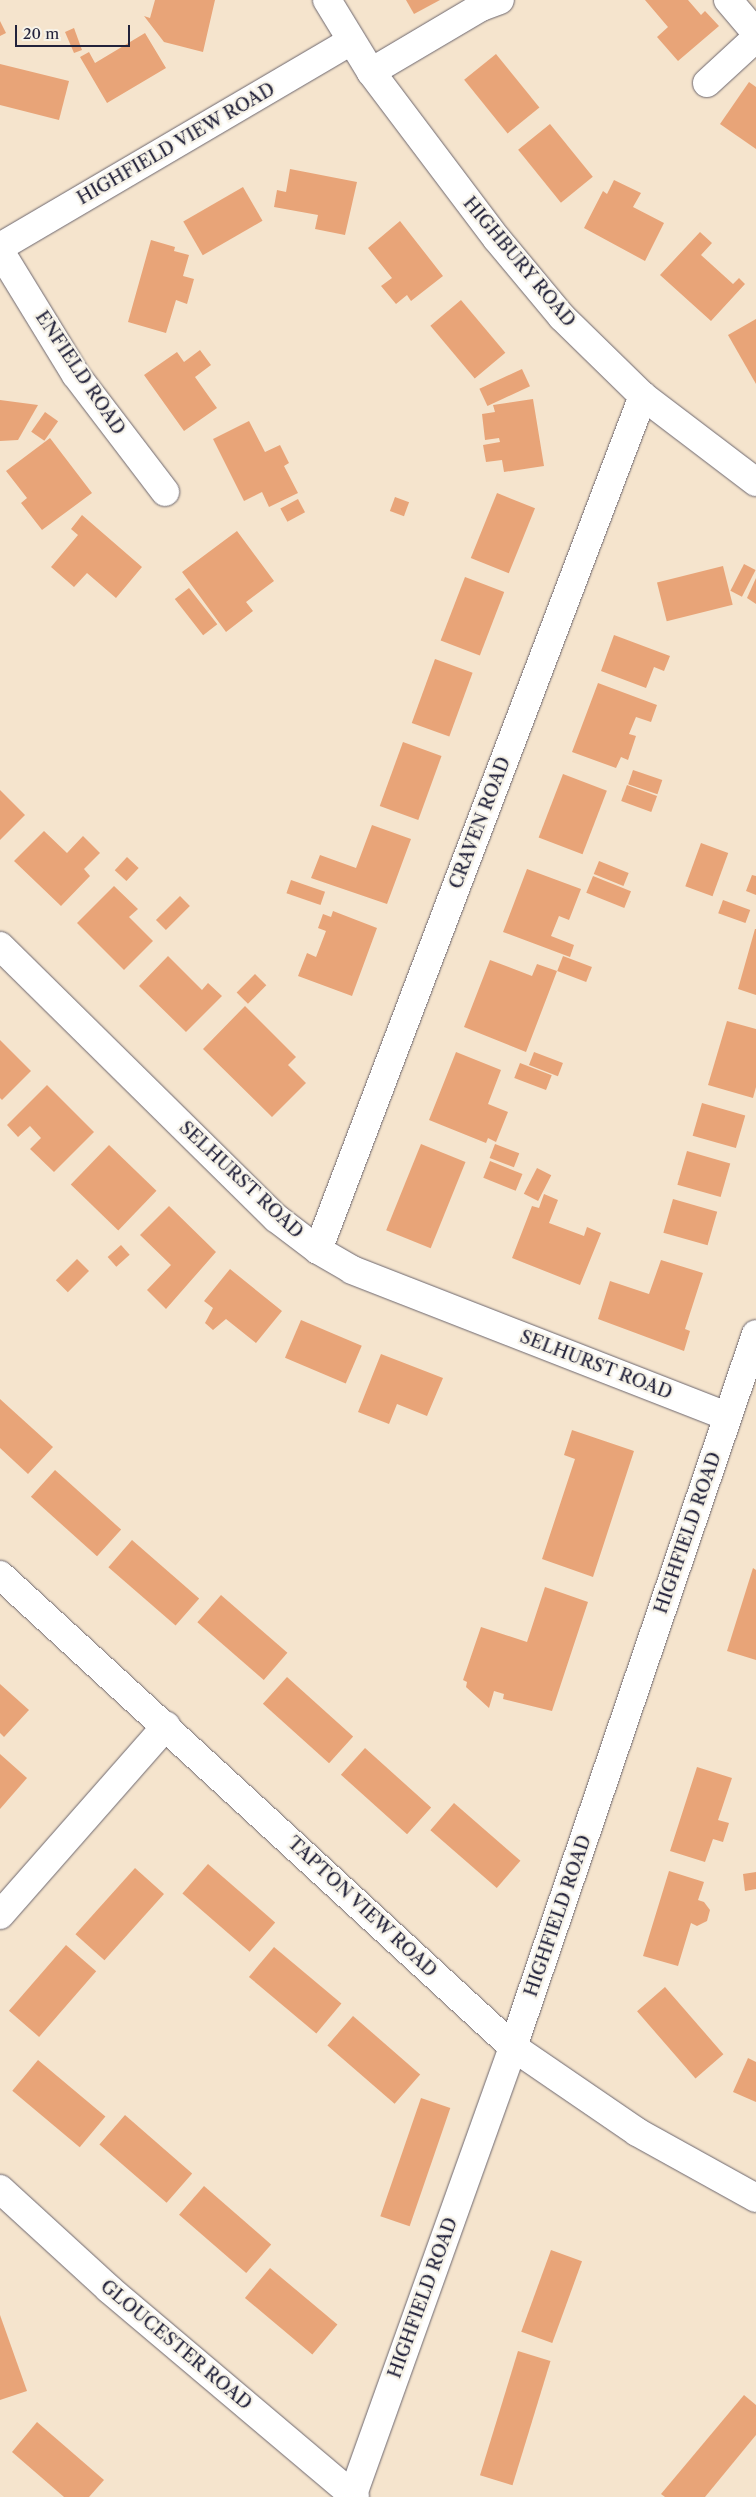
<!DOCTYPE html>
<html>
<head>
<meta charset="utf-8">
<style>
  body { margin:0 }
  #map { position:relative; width:756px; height:2497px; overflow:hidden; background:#f5e4cd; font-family:"Libre Caslon Text",serif }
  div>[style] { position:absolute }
  .building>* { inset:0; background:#e8a478; transform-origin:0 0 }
  .roads { filter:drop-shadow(0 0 1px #6c666e) drop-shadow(0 0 1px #6c666e) }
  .minor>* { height:28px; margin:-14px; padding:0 14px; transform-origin:14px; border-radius:14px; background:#fff }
  .tertiary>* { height:28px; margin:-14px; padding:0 14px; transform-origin:14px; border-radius:14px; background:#fff }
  span { translate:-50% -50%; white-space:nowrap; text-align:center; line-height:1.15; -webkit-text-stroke:4.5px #f7f3e8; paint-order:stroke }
  .street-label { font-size:18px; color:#22223b }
  .scale { position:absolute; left:15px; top:25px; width:115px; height:22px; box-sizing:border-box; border:2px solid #22223b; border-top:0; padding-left:6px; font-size:15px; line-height:18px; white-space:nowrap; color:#22223b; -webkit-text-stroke:4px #f7f3e8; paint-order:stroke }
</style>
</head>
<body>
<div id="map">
  <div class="building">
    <i style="clip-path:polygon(155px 0,215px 0,203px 52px,164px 42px,144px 16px,150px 18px)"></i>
    <i style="clip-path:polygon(406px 0,440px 0,414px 14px)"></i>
    <i style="clip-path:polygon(645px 0,688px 0,701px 15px,705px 11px,719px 26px,678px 61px,657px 37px,668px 27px)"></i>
    <i style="clip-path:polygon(0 21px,6px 33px,0 36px)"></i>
    <i style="clip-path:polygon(74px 28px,82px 50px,74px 53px,65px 32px)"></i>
    <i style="clip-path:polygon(145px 33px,166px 68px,107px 103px,80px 57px,89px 52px,95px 63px)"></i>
    <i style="left:496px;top:54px;width:69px;height:41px;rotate:51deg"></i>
    <i style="clip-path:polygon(0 64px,69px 81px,59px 120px,0 105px)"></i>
    <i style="clip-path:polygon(749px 82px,756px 87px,756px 149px,720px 124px)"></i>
    <i style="left:550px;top:124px;width:68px;height:41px;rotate:51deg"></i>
    <i style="clip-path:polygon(290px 169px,357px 182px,345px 235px,315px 229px,318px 215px,274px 207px,277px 190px,286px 192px)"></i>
    <i style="clip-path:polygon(614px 180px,641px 193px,633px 207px,664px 223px,645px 261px,584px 228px,603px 191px,607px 194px)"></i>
    <i style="left:243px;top:187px;width:39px;height:69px;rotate:60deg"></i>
    <i style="clip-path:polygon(400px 221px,443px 276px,411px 301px,407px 295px,396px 304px,381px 286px,392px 278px,368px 248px)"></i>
    <i style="clip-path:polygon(700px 232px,712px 243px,701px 255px,733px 284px,739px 278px,745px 284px,711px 321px,660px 275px)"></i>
    <i style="clip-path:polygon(151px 240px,175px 247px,174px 251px,189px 255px,183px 276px,194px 279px,187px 304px,176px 300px,166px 333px,128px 322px)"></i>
    <i style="left:461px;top:300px;width:69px;height:40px;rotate:50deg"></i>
    <i style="clip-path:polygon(756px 319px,756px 384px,728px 335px)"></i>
    <i style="clip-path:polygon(200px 350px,211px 365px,195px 377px,217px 408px,184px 431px,144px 375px,177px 352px,184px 362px)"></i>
    <i style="left:522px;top:369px;width:19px;height:47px;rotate:65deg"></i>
    <i style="clip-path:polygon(533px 399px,544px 466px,504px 472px,502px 460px,486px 462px,483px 445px,500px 442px,499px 438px,485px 440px,482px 414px,495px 412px,493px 405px)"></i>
    <i style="clip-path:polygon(0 400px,38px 405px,18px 440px,0 441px)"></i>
    <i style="left:45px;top:412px;width:16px;height:24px;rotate:35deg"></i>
    <i style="clip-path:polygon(249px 421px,265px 452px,280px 445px,289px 463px,284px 466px,298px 493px,269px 507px,262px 492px,244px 501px,213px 439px)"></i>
    <i style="clip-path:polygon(50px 438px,92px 493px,42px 530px,21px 503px,27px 498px,6px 471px)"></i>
    <i style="left:497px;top:493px;width:41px;height:70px;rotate:22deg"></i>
    <i style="left:395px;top:497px;width:15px;height:15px;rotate:20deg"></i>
    <i style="left:298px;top:499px;width:15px;height:20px;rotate:62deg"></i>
    <i style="clip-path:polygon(82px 515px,142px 567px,116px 598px,87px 573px,74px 587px,51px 567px,78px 535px,71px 529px)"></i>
    <i style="clip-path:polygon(237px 531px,274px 581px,246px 602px,253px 611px,226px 632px,182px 572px)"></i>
    <i style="left:744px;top:564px;width:13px;height:30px;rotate:27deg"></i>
    <i style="left:723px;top:566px;width:40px;height:68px;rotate:76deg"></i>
    <i style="left:465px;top:577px;width:42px;height:68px;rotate:21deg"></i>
    <i style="clip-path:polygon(756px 578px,756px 604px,747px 598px)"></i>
    <i style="left:189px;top:588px;width:46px;height:18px;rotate:52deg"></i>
    <i style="clip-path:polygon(614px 635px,670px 656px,664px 671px,654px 667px,646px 688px,601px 671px)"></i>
    <i style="left:435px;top:659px;width:40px;height:68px;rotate:20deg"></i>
    <i style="clip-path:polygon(598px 683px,657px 705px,651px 722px,636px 717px,629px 734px,636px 736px,628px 760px,621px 757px,616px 768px,572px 752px)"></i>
    <i style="left:403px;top:742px;width:41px;height:68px;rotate:20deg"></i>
    <i style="left:633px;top:770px;width:31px;height:15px;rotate:19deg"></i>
    <i style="left:563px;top:774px;width:47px;height:68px;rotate:21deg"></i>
    <i style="left:627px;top:785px;width:32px;height:17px;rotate:20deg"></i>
    <i style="clip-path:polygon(0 790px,25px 815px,0 840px)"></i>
    <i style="clip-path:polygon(372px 825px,411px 839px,387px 904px,311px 878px,320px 855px,356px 868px)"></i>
    <i style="clip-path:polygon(44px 831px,67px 853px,83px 836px,100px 853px,84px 869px,90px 876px,61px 906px,14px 861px)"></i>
    <i style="left:701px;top:843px;width:29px;height:46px;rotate:20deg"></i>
    <i style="left:127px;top:857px;width:16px;height:18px;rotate:43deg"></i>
    <i style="left:599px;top:861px;width:32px;height:14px;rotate:22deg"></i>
    <i style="clip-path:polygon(527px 869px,581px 889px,569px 920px,559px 916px,551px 936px,574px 945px,570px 957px,503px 932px)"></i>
    <i style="clip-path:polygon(752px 875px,756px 876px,756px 895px,746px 891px)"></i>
    <i style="left:593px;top:876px;width:41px;height:18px;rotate:22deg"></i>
    <i style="left:291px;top:880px;width:36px;height:14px;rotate:19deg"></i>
    <i style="clip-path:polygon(114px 886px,138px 909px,129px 917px,153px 941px,124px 970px,77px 923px)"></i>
    <i style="left:180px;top:896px;width:14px;height:34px;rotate:45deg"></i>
    <i style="left:723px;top:900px;width:29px;height:14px;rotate:20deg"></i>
    <i style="clip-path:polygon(333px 911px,377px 928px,352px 996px,298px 976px,307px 953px,316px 957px,326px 931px,318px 928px,323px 914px,331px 917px)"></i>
    <i style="clip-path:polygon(755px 929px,756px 929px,756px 995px,738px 989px)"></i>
    <i style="clip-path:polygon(168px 956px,202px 990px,208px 983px,222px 996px,186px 1032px,139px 986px)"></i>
    <i style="left:563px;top:956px;width:31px;height:16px;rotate:21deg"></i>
    <i style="clip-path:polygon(490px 960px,532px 976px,537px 964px,557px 971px,526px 1052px,464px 1027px)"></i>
    <i style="left:255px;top:974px;width:16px;height:26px;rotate:45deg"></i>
    <i style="clip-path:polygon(245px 1006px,296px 1057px,288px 1065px,306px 1083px,272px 1117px,203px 1049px)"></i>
    <i style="clip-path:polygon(727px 1021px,756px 1029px,756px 1087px,753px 1098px,708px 1085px)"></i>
    <i style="clip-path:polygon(0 1040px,31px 1071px,2px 1100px,0 1098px)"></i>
    <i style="clip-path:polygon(456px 1052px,501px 1070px,488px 1104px,508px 1112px,496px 1142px,488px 1138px,486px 1143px,429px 1120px)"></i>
    <i style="left:534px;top:1052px;width:31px;height:14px;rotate:21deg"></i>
    <i style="left:520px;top:1063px;width:34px;height:16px;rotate:21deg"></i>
    <i style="clip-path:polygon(47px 1085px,94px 1132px,54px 1172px,30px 1149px,41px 1138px,30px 1126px,18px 1137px,7px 1125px)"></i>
    <i style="left:702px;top:1103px;width:45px;height:34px;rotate:16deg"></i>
    <i style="left:421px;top:1144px;width:48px;height:93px;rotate:22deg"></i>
    <i style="left:495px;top:1144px;width:26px;height:15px;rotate:21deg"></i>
    <i style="left:109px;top:1145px;width:66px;height:55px;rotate:44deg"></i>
    <i style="left:687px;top:1151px;width:45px;height:35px;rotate:16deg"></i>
    <i style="left:490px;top:1161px;width:35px;height:18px;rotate:22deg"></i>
    <i style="left:537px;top:1168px;width:16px;height:29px;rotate:27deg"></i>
    <i style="clip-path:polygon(544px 1194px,558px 1200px,549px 1223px,584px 1236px,587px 1227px,601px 1233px,580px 1285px,512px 1258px,532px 1206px,539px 1208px)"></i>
    <i style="left:673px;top:1199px;width:46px;height:35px;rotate:16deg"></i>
    <i style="clip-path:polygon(169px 1206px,216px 1252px,166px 1309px,147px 1290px,171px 1265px,140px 1235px)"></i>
    <i style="left:121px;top:1245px;width:13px;height:18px;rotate:48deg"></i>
    <i style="left:77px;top:1259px;width:17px;height:30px;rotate:45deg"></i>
    <i style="clip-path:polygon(661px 1260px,703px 1273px,685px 1329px,690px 1331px,684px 1351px,598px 1319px,610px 1281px,649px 1294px)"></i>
    <i style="clip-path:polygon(230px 1269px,282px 1311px,256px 1343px,226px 1319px,213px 1330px,205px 1323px,213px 1308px,204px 1301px)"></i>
    <i style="left:301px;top:1320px;width:66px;height:41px;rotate:23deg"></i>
    <i style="clip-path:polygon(381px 1354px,443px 1378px,427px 1416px,397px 1404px,389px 1424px,358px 1412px)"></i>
    <i style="clip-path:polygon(0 1399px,53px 1447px,28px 1474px,0 1448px)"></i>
    <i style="clip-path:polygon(572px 1430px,634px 1451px,593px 1577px,542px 1559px,575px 1459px,564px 1455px)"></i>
    <i style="left:55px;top:1470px;width:89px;height:36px;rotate:42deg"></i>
    <i style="left:132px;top:1540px;width:89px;height:36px;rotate:41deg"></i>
    <i style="clip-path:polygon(753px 1568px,756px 1570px,756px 1660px,727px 1651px)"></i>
    <i style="clip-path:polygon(545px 1587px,588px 1602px,552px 1711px,503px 1699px,504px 1694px,494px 1691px,489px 1708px,466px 1687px,467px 1682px,463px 1680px,481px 1627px,527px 1642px)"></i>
    <i style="left:221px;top:1595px;width:88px;height:36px;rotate:41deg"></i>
    <i style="left:287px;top:1677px;width:89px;height:36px;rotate:42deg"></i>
    <i style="clip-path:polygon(0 1684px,29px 1710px,4px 1737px,0 1733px)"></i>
    <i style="left:365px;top:1748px;width:89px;height:36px;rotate:42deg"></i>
    <i style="clip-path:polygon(0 1754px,27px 1778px,0 1809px)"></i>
    <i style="clip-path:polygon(697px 1767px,732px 1778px,718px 1820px,729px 1823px,723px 1842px,713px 1839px,705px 1862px,670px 1851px)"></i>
    <i style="left:454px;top:1803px;width:88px;height:36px;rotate:41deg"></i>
    <i style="left:208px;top:1864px;width:89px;height:39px;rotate:41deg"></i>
    <i style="left:135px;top:1868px;width:39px;height:89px;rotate:42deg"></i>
    <i style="clip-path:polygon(669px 1871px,704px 1882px,698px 1900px,704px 1902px,710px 1910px,707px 1921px,697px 1926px,691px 1923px,678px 1966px,643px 1956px)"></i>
    <i style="clip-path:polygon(756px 1872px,756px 1889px,745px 1891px,743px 1874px)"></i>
    <i style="left:66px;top:1945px;width:40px;height:87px;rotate:41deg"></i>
    <i style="left:274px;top:1947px;width:88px;height:39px;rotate:40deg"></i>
    <i style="left:665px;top:1987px;width:89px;height:37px;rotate:49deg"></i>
    <i style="left:353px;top:2016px;width:89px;height:39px;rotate:41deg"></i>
    <i style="clip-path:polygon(748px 2058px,756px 2062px,756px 2102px,733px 2092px)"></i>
    <i style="left:38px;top:2060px;width:88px;height:40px;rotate:40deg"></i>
    <i style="left:421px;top:2098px;width:31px;height:125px;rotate:19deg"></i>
    <i style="left:125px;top:2115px;width:89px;height:39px;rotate:41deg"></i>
    <i style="left:204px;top:2186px;width:89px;height:38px;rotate:41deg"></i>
    <i style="left:551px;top:2250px;width:33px;height:87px;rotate:20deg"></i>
    <i style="left:270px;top:2268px;width:88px;height:39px;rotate:40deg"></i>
    <i style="clip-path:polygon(0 2315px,27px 2391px,0 2400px)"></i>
    <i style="left:518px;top:2351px;width:34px;height:130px;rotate:17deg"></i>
    <i style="clip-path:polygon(744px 2395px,756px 2405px,756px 2435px,705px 2497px,665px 2497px,661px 2494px)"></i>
    <i style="clip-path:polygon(37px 2422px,104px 2480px,89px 2497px,64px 2497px,12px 2452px)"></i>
  </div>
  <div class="roads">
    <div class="minor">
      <i style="left:327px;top:0;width:84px;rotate:58.6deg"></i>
      <i style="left:371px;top:72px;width:209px;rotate:53deg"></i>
      <i style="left:497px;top:239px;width:102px;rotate:50.2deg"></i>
      <i style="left:562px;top:317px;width:113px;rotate:44.3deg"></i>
      <i style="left:643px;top:396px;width:142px;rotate:37.3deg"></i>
      <i style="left:728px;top:0;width:43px;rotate:49.7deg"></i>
      <i style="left:371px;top:72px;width:128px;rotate:-30.6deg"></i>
      <i style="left:481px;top:7px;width:20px;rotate:-20deg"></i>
      <i style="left:707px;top:83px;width:67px;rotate:-42.6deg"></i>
      <i style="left:0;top:247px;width:407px;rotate:-30.4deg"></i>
      <i style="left:0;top:251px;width:145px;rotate:58.5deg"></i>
      <i style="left:76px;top:375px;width:147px;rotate:52.7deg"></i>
      <i style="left:0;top:946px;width:388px;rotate:44.6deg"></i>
      <i style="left:276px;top:1218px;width:53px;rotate:37.3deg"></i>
      <i style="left:318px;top:1250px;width:39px;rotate:30deg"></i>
      <i style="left:352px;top:1270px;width:402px;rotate:21.3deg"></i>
      <i style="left:318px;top:1250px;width:914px;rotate:-69.17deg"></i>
      <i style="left:0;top:1915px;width:252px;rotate:-48.7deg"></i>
      <i style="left:0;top:2189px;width:148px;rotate:42.5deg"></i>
      <i style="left:109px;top:2289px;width:322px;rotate:40.2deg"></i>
      <i style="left:352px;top:2497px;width:478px;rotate:-70.3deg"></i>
      <i style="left:513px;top:2047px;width:753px;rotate:-71.18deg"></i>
    </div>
    <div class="tertiary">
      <i style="left:0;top:1575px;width:697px;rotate:42.62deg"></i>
      <i style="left:513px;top:2047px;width:150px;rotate:34.4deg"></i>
      <i style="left:637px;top:2132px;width:136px;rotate:29deg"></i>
    </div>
  </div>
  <div class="street-label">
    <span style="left:176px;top:144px;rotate:-30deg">HIGHFIELD VIEW ROAD</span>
    <span style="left:519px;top:262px;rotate:50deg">HIGHBURY ROAD</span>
    <span style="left:80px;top:373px;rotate:56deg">ENFIELD ROAD</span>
    <span style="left:480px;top:823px;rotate:-69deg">CRAVEN ROAD</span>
    <span style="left:241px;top:1180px;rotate:43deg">SELHURST ROAD</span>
    <span style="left:596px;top:1365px;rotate:21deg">SELHURST ROAD</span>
    <span style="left:688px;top:1533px;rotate:-71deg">HIGHFIELD ROAD</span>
    <span style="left:362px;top:1907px;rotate:43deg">TAPTON VIEW ROAD</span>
    <span style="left:558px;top:1916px;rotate:-71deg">HIGHFIELD ROAD</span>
    <span style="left:423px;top:2298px;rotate:-70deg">HIGHFIELD ROAD</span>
    <span style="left:176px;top:2345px;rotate:40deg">GLOUCESTER ROAD</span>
  </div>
  <div class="scale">20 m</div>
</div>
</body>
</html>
